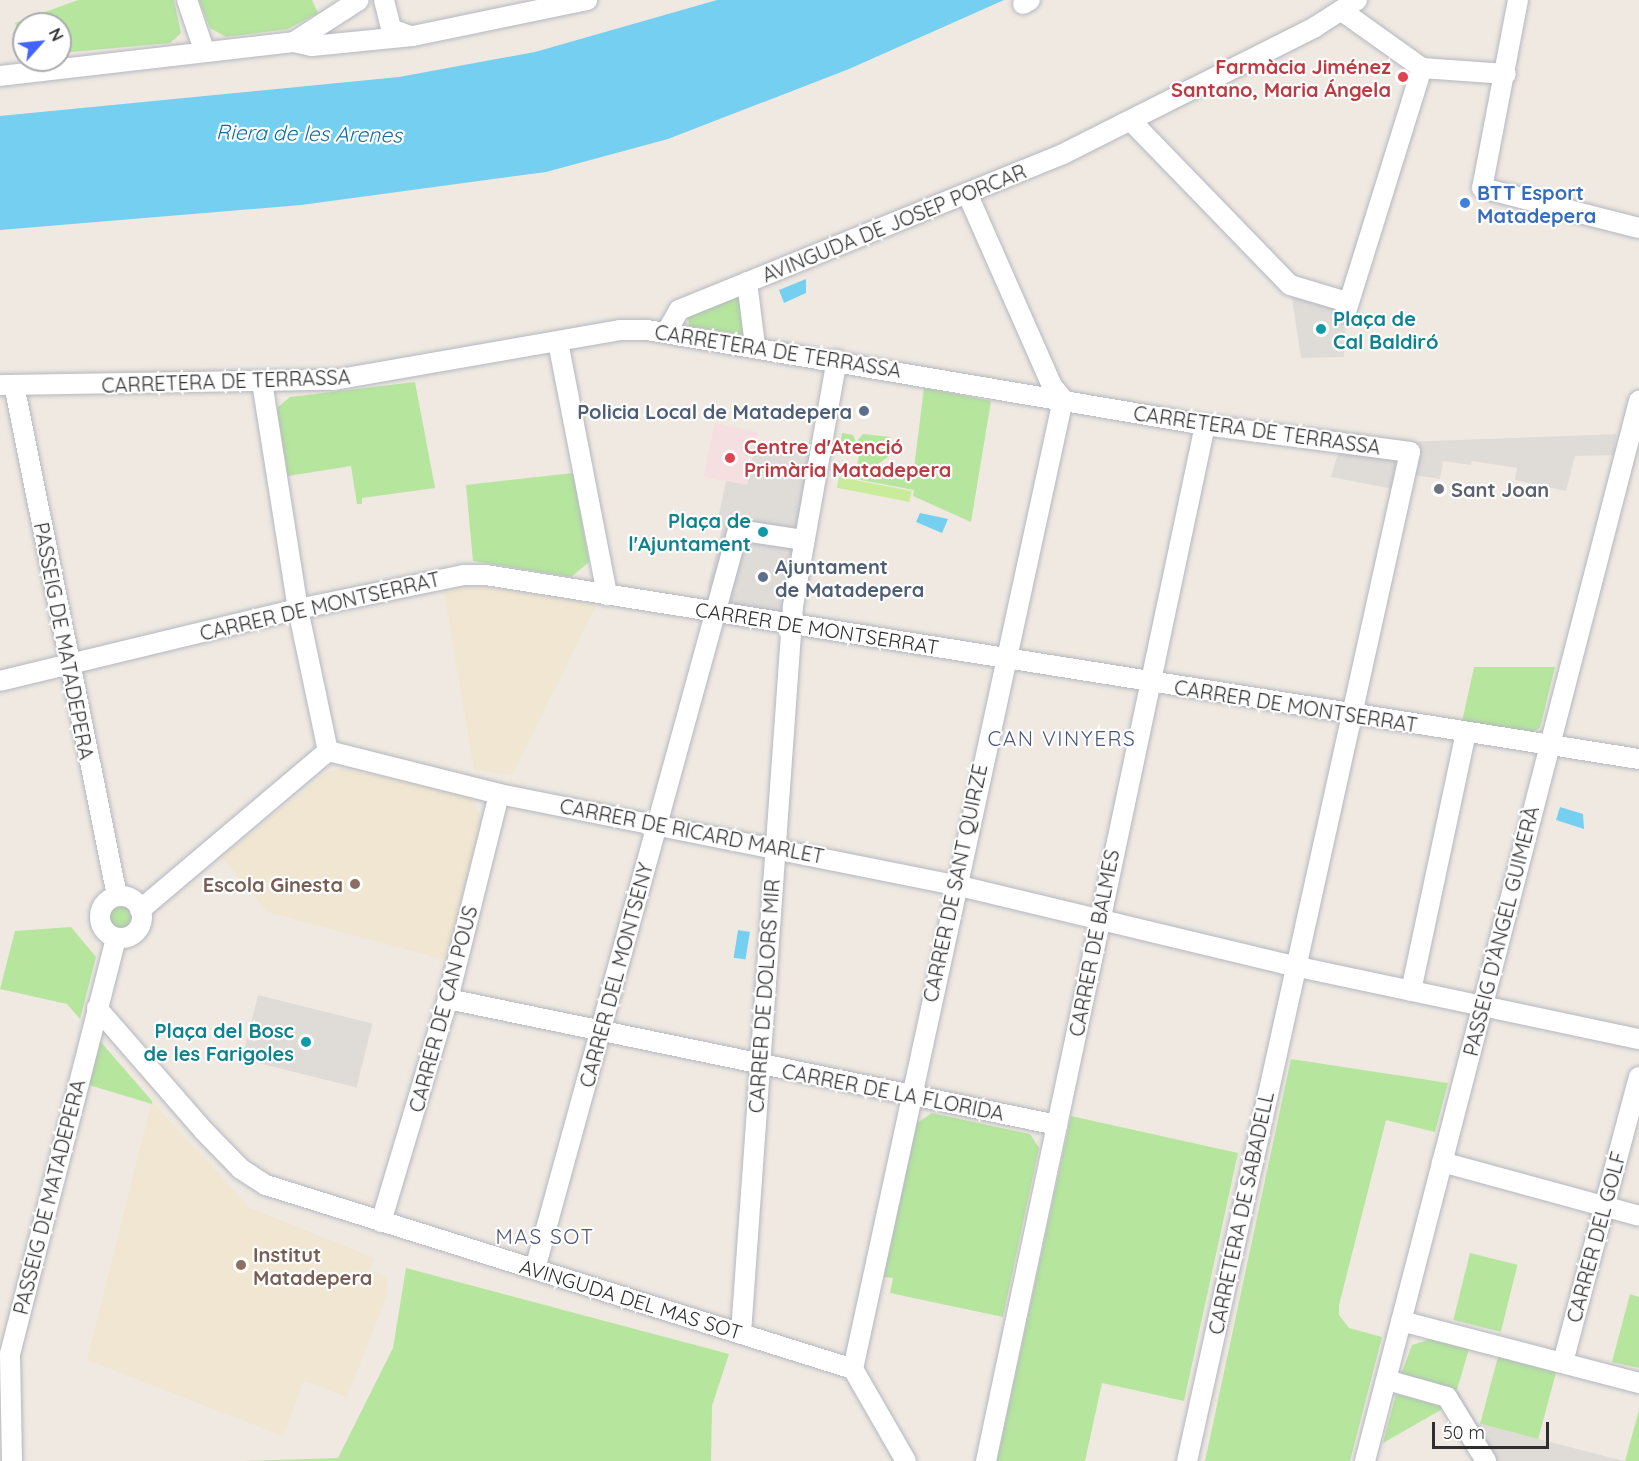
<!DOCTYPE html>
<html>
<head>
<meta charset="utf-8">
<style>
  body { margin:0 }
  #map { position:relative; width:1639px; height:1461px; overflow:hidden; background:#efe9e1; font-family:Quicksand,sans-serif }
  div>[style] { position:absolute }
  .education>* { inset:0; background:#f0e6d1 }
  .medical>* { inset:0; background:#f5dfe0; transform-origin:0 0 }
  .green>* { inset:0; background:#b6e59e; transform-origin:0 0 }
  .round { border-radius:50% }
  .pitch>* { inset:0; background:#c9ec9a; transform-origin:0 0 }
  .plaza>* { inset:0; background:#dfdcd8; transform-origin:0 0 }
  .water>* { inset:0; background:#75cff0; transform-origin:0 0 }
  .roads { filter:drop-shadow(0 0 2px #b4b7c1) drop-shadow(0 0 2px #b4b7c1) }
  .minor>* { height:20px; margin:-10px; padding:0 10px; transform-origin:10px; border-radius:10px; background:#fff }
  .minor>.ring { margin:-10px; padding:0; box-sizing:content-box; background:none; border:20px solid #fff; border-radius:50% }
  .dots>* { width:16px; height:16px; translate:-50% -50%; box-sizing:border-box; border:3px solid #fff; border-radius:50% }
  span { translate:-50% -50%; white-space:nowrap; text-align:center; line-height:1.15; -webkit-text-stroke:4.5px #fff; paint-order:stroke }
  .health-label { font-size:20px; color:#be3a42; font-weight:700 }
  .right { translate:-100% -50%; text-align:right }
  .left { translate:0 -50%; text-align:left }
  .shop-label { font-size:20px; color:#366cbe; font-weight:700 }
  .street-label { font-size:20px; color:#2e2e2e }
  .culture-label { font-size:20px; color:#0d838f; font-weight:700 }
  .service-label { font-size:20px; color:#4e5e75; font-weight:700 }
  .worship-label { font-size:20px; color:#5b616d; font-weight:700 }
  .education-label { font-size:20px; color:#785e54; font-weight:700 }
  .water-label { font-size:21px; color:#0d6fa3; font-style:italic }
  .neighbourhood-label { font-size:21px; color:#4d5680; letter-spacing:1.5px }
  .north { position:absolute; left:12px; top:12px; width:60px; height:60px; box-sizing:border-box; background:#fff; border:2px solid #ababab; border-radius:50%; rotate:63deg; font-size:16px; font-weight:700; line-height:24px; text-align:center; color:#2e2e2e }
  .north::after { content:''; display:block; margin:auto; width:21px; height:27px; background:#4264fb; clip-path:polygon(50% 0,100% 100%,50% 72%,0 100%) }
  .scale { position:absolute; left:1432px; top:1422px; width:117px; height:27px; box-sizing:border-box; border:3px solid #2e2e2e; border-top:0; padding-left:8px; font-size:18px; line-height:21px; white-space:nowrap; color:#2e2e2e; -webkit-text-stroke:4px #fff; paint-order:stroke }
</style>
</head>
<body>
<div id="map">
  <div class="education">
    <i style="clip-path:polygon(469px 585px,597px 604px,512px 775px,474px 770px,444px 591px)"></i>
    <i style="clip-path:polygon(342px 769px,470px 795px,482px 819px,446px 960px,268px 912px,222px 857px,327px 772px)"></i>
    <i style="clip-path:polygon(152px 1101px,250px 1208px,374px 1258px,370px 1271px,387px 1277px,387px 1295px,347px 1397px,304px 1381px,283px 1436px,87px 1360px)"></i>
  </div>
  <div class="medical">
    <i style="left:715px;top:423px;width:44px;height:55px;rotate:12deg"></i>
  </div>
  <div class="green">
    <i style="clip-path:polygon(78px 0,174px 0,181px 33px,170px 43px,60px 53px,60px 24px,24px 24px,24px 47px,15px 23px)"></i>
    <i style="clip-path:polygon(199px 0,312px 0,318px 13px,288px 29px,226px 37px,210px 28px)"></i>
    <i style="clip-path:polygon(738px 296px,744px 335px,689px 326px,688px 316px)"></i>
    <i style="clip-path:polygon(415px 382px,435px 488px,362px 498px,362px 504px,357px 504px,351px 466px,288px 476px,277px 408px,290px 397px)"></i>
    <i style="clip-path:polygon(924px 388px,991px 401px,971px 522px,913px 496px,914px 490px,835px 475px,855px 476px,860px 450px,840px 445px,842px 433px,853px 435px,856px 442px,863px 434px,890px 437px,888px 457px,872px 468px,903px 480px,905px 467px,914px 468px)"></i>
    <i style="clip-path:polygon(573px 473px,589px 562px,571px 577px,473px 561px,466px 485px)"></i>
    <i style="clip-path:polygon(1474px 667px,1555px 667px,1540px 728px,1531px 733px,1462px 722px)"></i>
    <i class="round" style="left:108px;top:904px;width:26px;height:26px"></i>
    <i style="clip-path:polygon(71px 927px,96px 957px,80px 1019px,67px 1004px,0 989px,15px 931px)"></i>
    <i style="clip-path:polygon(100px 1041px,152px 1101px,152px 1104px,89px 1085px)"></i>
    <i style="clip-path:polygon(1291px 1059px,1448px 1083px,1435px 1132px,1386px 1120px,1339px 1305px,1339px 1315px,1349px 1328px,1382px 1337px,1350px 1461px,1205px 1461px)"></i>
    <i style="clip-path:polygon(932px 1113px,1030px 1134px,1039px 1148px,1003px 1317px,890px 1293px,893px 1278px,884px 1277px,917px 1123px)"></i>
    <i style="clip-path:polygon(1071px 1116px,1238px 1153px,1184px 1401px,1102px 1383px,1085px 1461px,997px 1461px)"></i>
    <i style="left:1470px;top:1253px;width:49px;height:69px;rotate:14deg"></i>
    <i style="clip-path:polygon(406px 1268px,729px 1354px,712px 1406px,711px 1461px,244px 1461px,338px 1458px,393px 1348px)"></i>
    <i style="clip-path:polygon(1630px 1294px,1639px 1297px,1639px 1368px,1612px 1362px)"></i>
    <i style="clip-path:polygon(1431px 1339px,1469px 1349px,1455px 1396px,1400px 1377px,1412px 1345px)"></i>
    <i style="left:1498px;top:1357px;width:60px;height:69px;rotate:15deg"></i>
    <i style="clip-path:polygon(1396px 1394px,1446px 1407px,1383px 1443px)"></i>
    <i style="clip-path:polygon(1639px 1410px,1639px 1461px,1625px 1461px)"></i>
  </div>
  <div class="pitch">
    <i style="left:839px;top:477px;width:74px;height:11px;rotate:11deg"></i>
  </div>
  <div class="plaza">
    <i style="clip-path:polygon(1289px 279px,1342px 290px,1347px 302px,1344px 357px,1301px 358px)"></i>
    <i style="clip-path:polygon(1616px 434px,1614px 455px,1575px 456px,1566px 491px,1515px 480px,1517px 468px,1472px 461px,1471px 465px,1443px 461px,1440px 479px,1413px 475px,1393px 489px,1331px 477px,1343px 436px,1404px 442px)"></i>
    <i style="clip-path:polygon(756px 440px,820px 452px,792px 623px,713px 611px,708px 585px,723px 525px,717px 523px,726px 481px,747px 485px)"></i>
    <i style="left:258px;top:995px;width:118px;height:66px;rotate:14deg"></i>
    <i style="clip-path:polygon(1458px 1390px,1477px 1423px,1624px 1461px,1486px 1461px,1451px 1402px)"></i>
  </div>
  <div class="water">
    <i style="clip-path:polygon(717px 0,1004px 0,849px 69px,668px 139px,546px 172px,301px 205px,0 230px,0 116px,399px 77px,535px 52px)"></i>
    <i style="clip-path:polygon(806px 279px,806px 293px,784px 303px,779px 290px)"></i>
    <i style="clip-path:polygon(920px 513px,948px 519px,942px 533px,916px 522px)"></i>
    <i style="clip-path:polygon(1560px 807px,1583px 814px,1584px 829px,1556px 820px)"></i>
    <i style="left:738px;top:930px;width:12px;height:28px;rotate:9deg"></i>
  </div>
  <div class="roads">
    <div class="minor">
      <i style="left:187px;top:0;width:53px;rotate:71.2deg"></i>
      <i style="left:384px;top:0;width:30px;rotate:76deg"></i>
      <i style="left:391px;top:29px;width:20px;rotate:20deg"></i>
      <i style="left:1518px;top:0;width:191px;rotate:100.8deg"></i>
      <i style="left:1482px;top:188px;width:162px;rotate:14.3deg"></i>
      <i style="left:1023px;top:4px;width:8px;rotate:-30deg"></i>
      <i style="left:1342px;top:11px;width:98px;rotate:35.5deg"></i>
      <i style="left:1422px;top:68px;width:84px;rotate:4.1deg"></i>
      <i style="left:294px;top:42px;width:18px;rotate:13deg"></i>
      <i style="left:312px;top:46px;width:101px;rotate:-5.7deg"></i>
      <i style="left:413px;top:36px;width:178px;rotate:-11.7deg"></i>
      <i style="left:0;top:76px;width:296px;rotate:-6.6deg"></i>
      <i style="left:294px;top:42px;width:77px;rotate:-32.9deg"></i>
      <i style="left:1131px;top:121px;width:228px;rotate:45.9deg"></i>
      <i style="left:1290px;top:285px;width:59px;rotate:16.6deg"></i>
      <i style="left:967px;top:193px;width:211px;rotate:66.2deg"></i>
      <i style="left:1052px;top:386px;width:17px;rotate:50deg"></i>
      <i style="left:747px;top:282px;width:64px;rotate:82.8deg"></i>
      <i style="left:1346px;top:312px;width:256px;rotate:-72.7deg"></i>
      <i style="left:667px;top:331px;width:24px;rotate:-60deg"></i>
      <i style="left:679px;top:310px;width:414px;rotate:-22.1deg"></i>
      <i style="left:1063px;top:154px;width:282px;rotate:-26.7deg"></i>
      <i style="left:1315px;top:27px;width:50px;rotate:-32.7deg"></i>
      <i style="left:558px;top:342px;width:258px;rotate:79deg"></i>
      <i style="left:262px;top:382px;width:230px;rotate:81deg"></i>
      <i style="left:298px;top:609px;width:145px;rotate:78.1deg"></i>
      <i style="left:0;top:385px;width:334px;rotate:-0.9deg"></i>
      <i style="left:334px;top:380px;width:290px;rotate:-9.9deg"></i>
      <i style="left:620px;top:330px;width:27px"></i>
      <i style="left:647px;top:330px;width:566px;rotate:9.66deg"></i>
      <i style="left:1205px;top:425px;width:207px;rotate:7.5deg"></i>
      <i style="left:1410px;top:452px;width:1033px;rotate:102.46deg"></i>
      <i style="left:14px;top:385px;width:521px;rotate:78.6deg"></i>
      <i style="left:0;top:681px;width:307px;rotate:-13.6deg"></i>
      <i style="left:298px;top:609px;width:168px;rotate:-11.6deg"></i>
      <i style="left:463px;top:575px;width:23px"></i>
      <i style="left:486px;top:575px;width:1168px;rotate:9.07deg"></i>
      <i style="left:328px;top:751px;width:176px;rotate:14.1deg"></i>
      <i style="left:499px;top:794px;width:466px;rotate:11.3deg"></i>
      <i style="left:956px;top:885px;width:338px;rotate:13.5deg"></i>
      <i style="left:1285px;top:964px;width:362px;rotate:12deg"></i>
      <i class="ring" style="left:100px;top:896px;width:22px;height:22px"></i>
      <i style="left:140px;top:910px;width:246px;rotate:-40.2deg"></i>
      <i style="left:1411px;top:991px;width:264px;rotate:-78deg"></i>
      <i style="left:448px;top:999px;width:622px;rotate:11.69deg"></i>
      <i style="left:97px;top:1008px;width:163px;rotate:49deg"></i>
      <i style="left:204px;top:1131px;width:53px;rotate:45.8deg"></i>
      <i style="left:241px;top:1169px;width:30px;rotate:33deg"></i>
      <i style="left:266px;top:1185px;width:615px;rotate:17.4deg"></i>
      <i style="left:853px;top:1369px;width:106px;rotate:60.1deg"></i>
      <i style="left:1442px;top:1162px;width:204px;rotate:15.3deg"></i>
      <i style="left:381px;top:1222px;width:233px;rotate:-73.3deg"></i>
      <i style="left:448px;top:999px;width:211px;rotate:-76deg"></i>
      <i style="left:535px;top:1269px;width:766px;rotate:-74.64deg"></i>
      <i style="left:738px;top:530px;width:67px;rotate:8.6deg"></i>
      <i style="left:1401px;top:1321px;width:246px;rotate:14.6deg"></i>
      <i style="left:741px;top:1333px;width:729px;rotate:-85.91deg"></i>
      <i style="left:793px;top:606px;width:250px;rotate:-79.9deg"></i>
      <i style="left:1563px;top:1362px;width:295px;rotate:-75.1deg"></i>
      <i style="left:853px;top:1369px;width:992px;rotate:-77.78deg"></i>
      <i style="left:1387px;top:1380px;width:62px;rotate:15.8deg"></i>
      <i style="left:1447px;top:1397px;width:75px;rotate:58.6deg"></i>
      <i style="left:12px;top:1461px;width:107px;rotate:-91.1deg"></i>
      <i style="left:10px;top:1354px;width:429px;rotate:-75.7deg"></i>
      <i style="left:986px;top:1461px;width:1059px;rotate:-78.06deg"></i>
      <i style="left:1365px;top:1461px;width:1095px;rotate:-75.51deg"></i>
    </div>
  </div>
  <div class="dots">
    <i style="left:1403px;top:77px;background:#e0444e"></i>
    <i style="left:1465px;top:203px;background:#3f7fe0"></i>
    <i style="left:1321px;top:329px;background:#0f9aa8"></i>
    <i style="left:864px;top:411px;background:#5c6f8a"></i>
    <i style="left:730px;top:458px;background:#e0444e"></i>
    <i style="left:1439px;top:489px;background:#6b7280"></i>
    <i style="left:763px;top:532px;background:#0f9aa8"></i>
    <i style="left:763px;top:577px;background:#5c6f8a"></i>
    <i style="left:355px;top:884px;background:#8d6e63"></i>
    <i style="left:306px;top:1042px;background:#0f9aa8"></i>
    <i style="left:241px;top:1265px;background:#8d6e63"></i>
  </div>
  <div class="health-label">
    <span class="right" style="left:1391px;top:78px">Farmàcia Jiménez<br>Santano, Maria Ángela</span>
    <span class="left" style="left:744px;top:458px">Centre d'Atenció<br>Primària Matadepera</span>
  </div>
  <div class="shop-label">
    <span class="left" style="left:1477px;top:204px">BTT Esport<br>Matadepera</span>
  </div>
  <div class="street-label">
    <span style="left:894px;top:223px;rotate:-22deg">AVINGUDA DE JOSEP PORCAR</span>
    <span style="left:778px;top:351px;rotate:9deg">CARRETERA DE TERRASSA</span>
    <span style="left:226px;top:381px;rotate:-2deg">CARRETERA DE TERRASSA</span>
    <span style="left:1257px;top:430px;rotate:8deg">CARRETERA DE TERRASSA</span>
    <span style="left:320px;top:606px;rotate:-13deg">CARRER DE MONTSERRAT</span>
    <span style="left:817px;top:628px;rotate:9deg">CARRER DE MONTSERRAT</span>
    <span style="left:64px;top:641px;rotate:79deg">PASSEIG DE MATADEPERA</span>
    <span style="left:1296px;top:706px;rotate:9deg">CARRER DE MONTSERRAT</span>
    <span style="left:692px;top:831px;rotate:11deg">CARRER DE RICARD MARLET</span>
    <span style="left:955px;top:883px;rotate:-78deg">CARRER DE SANT QUIRZE</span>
    <span style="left:1501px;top:931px;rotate:-76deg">PASSEIG D'ÀNGEL GUIMERÀ</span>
    <span style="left:1094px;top:943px;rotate:-79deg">CARRER DE BALMES</span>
    <span style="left:616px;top:975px;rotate:-75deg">CARRER DEL MONTSENY</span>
    <span style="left:764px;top:996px;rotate:-86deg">CARRER DE DOLORS MIR</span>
    <span style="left:443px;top:1009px;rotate:-75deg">CARRER DE CAN POUS</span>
    <span style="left:893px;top:1092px;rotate:11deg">CARRER DE LA FLORIDA</span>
    <span style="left:49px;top:1197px;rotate:-76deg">PASSEIG DE MATADEPERA</span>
    <span style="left:1241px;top:1213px;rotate:-78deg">CARRETERA DE SABADELL</span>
    <span style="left:1596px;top:1237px;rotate:-75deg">CARRER DEL GOLF</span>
    <span style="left:631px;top:1299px;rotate:17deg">AVINGUDA DEL MAS SOT</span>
  </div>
  <div class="culture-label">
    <span class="left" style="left:1333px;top:330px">Plaça de<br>Cal Baldiró</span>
    <span class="right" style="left:751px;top:532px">Plaça de<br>l'Ajuntament</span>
    <span class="right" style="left:294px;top:1042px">Plaça del Bosc<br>de les Farigoles</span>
  </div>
  <div class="service-label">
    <span class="right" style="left:852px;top:411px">Policia Local de Matadepera</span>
    <span class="left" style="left:775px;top:578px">Ajuntament<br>de Matadepera</span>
  </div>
  <div class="worship-label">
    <span class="left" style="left:1451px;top:489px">Sant Joan</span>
  </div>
  <div class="education-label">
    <span class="right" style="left:343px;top:884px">Escola Ginesta</span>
    <span class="left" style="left:253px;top:1266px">Institut<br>Matadepera</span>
  </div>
  <div class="water-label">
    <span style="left:309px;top:133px;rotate:1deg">Riera de les Arenes</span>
  </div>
  <div class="neighbourhood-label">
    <span style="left:1062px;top:738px">CAN VINYERS</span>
    <span style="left:545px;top:1236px">MAS SOT</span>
  </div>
  <div class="north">N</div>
  <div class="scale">50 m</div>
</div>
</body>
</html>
